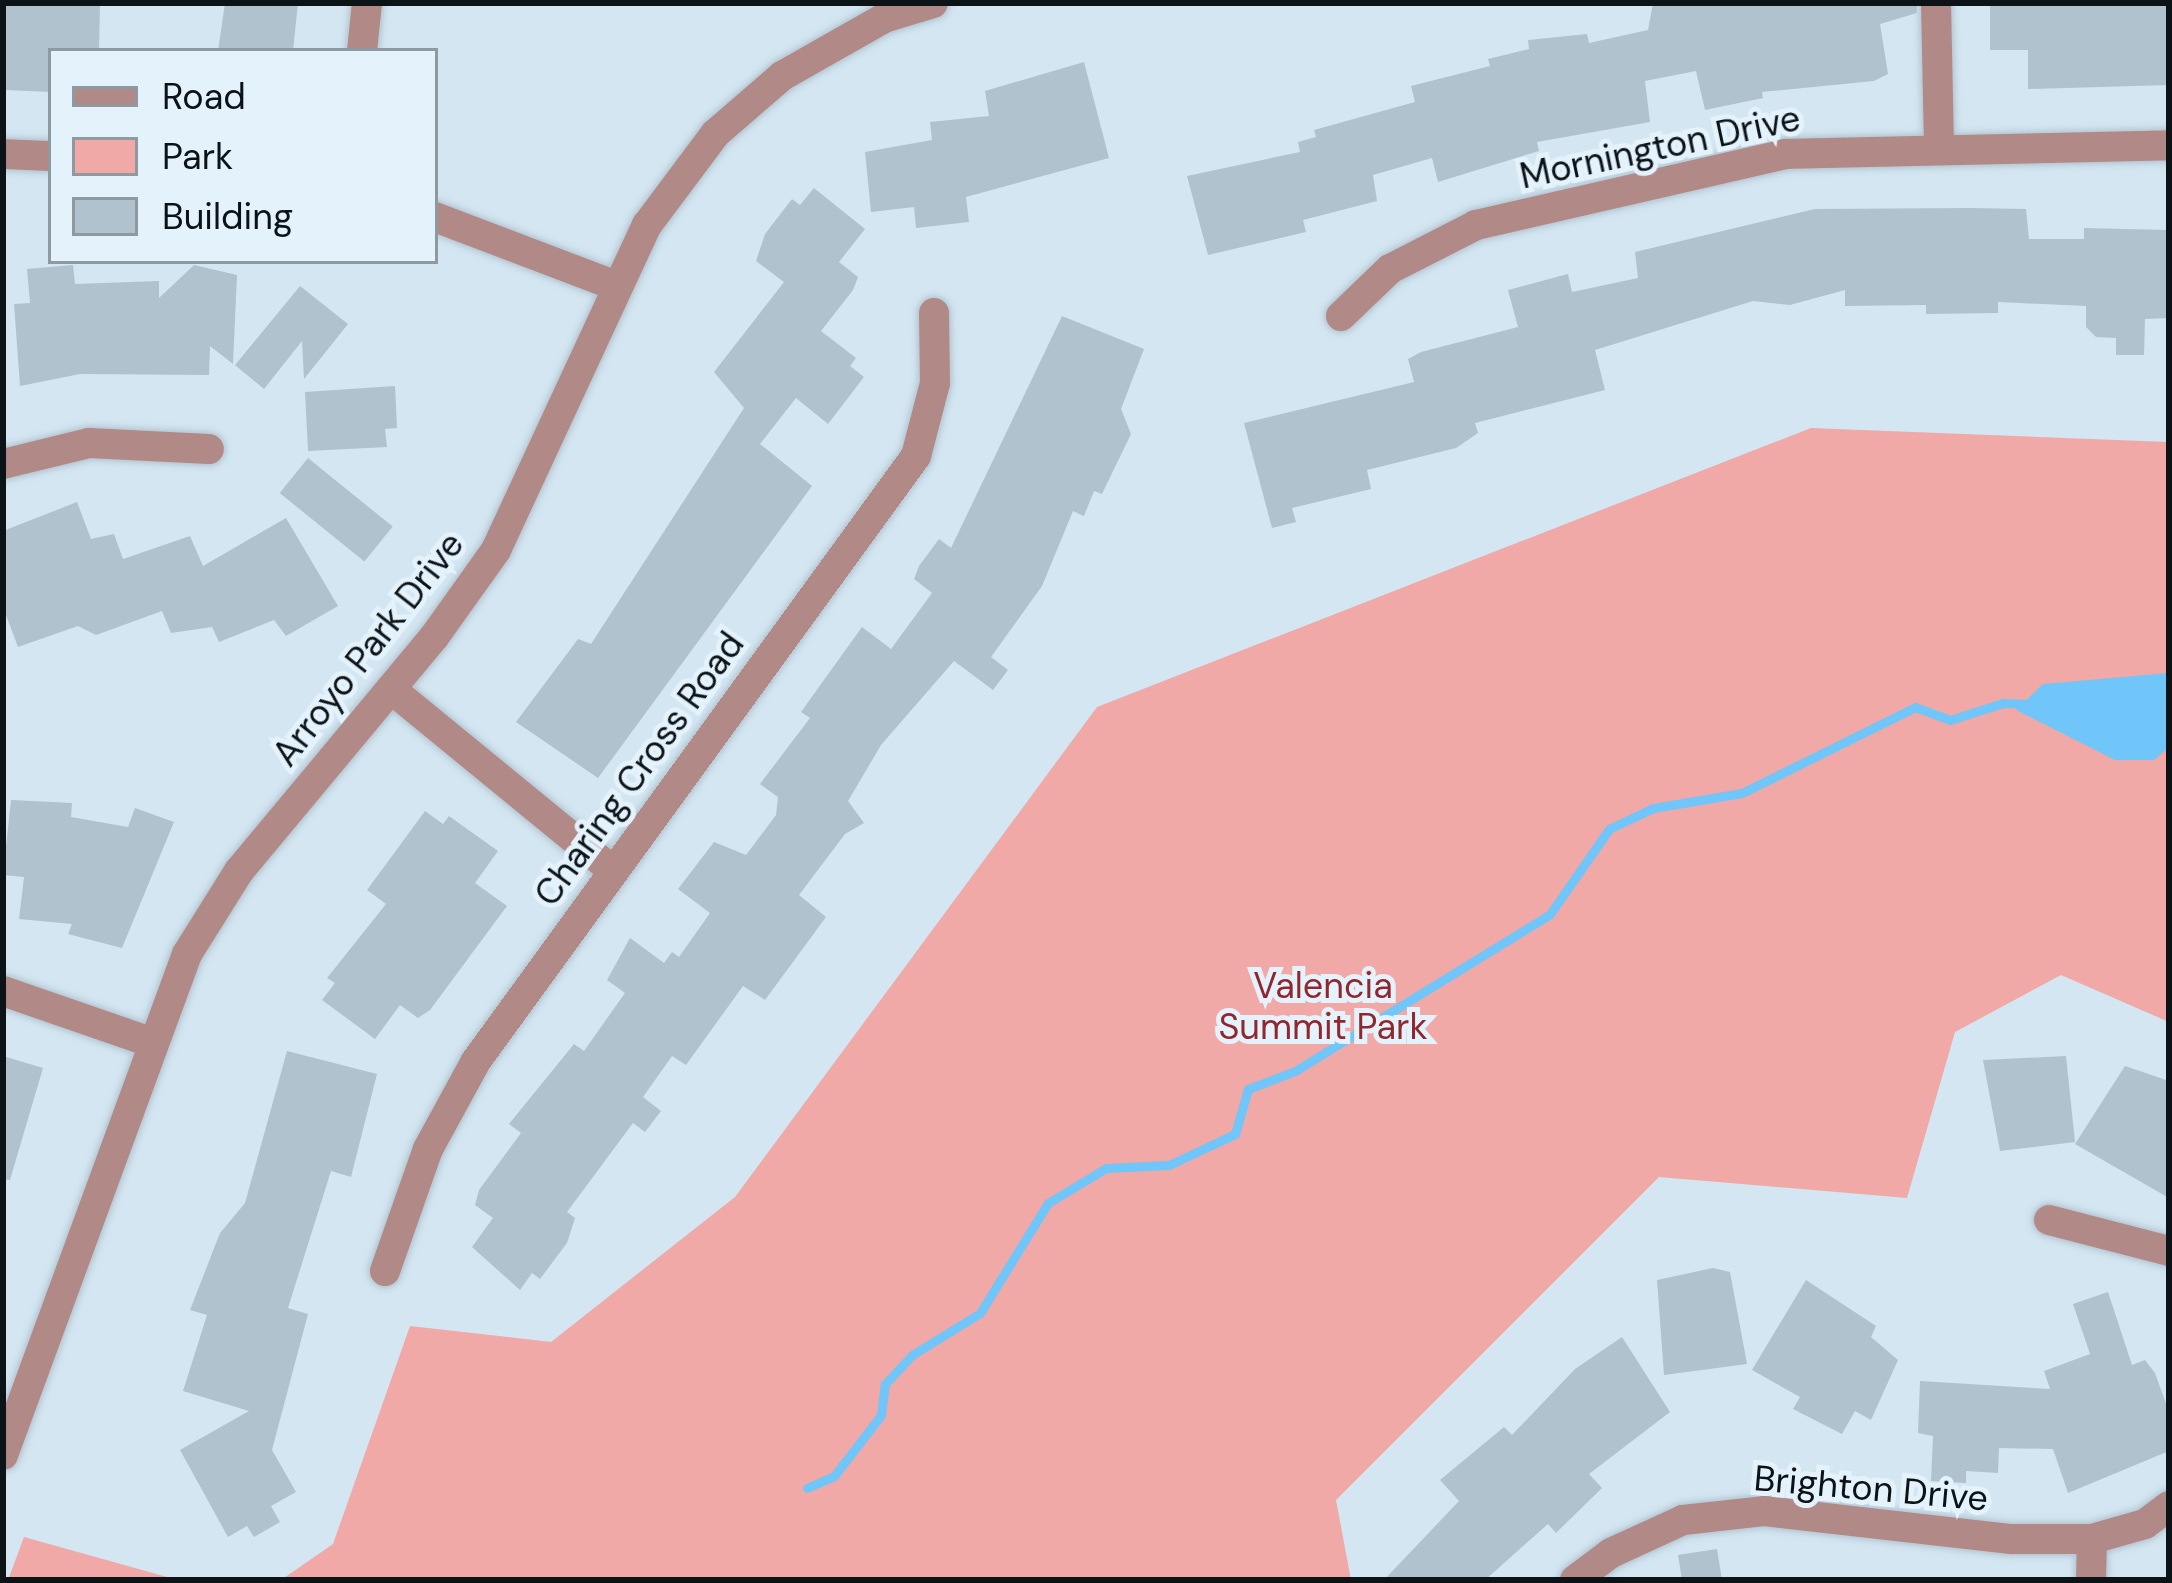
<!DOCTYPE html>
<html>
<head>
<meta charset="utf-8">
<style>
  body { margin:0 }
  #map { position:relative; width:2172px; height:1583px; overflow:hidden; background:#d3e6f2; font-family:"DM Sans",sans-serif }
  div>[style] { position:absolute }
  .green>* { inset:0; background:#f0a9a6 }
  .water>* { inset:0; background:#70c5f9 }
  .stream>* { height:9px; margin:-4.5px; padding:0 4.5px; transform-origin:4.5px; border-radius:4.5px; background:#70c5f9 }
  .building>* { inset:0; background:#b0c2ce; transform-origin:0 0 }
  .roads { filter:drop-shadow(0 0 3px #b3c4cf) drop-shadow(0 0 3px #b3c4cf) }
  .minor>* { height:30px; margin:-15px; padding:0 15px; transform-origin:15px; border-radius:15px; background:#b18987 }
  span { translate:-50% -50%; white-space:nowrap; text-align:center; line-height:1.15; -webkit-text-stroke:10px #e4f2fc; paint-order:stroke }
  .street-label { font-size:36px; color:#0c1317 }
  .park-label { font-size:36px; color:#91272e }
  .frame { position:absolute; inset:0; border:6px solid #0c1317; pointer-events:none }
  .legend { position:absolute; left:48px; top:48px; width:390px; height:216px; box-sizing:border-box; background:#e4f2fc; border:3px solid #8e99a0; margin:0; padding:15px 21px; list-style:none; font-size:36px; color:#0c1317 }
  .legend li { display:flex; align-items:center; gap:24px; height:60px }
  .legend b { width:60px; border:3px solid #8e99a0 }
</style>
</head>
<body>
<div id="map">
  <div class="green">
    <i style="clip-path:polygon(1811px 428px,2169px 442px,2169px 1022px,2061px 975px,1955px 1032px,1907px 1198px,1659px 1177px,1336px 1500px,1351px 1580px,281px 1580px,333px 1544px,410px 1326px,551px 1342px,735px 1197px,1097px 707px)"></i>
    <i style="clip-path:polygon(24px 1537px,178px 1580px,8px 1580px)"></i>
  </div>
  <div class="water">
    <i style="clip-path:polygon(2169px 673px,2169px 747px,2154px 760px,2115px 760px,2016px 710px,2043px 684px)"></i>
  </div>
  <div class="stream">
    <i style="left:807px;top:1488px;width:30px;rotate:-24deg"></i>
    <i style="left:834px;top:1476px;width:77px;rotate:-52.4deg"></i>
    <i style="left:881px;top:1415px;width:31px;rotate:-83deg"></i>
    <i style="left:885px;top:1384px;width:40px;rotate:-47deg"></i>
    <i style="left:912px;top:1355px;width:80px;rotate:-31.7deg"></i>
    <i style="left:980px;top:1313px;width:129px;rotate:-58.3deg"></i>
    <i style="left:1048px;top:1203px;width:68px;rotate:-31.1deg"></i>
    <i style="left:1106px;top:1168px;width:63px;rotate:-2.7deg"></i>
    <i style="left:1169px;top:1165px;width:73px;rotate:-25.2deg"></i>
    <i style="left:1235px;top:1134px;width:47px;rotate:-73.9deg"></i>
    <i style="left:1248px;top:1089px;width:50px;rotate:-21deg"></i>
    <i style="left:1295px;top:1071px;width:299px;rotate:-31.6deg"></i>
    <i style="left:1550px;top:914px;width:103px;rotate:-55.2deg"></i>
    <i style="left:1609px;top:829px;width:49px;rotate:-25.5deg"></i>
    <i style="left:1653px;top:808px;width:90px;rotate:-9.6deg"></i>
    <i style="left:1742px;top:793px;width:193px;rotate:-26.4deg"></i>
    <i style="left:1915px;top:707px;width:37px;rotate:20deg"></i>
    <i style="left:1950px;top:720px;width:56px;rotate:-17.8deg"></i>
    <i style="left:2003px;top:703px;width:25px;rotate:2deg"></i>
  </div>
  <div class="building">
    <i style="clip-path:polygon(5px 3px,100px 3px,99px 51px,51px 51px,51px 92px,5px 90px)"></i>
    <i style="clip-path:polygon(225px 3px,298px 3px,293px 51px,218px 51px)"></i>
    <i style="clip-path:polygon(1653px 3px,1917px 3px,1917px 13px,1880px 24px,1888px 74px,1874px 81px,1762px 92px,1763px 98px,1705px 110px,1696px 71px,1645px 81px,1650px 122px,1537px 142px,1539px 151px,1438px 182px,1432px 158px,1373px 175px,1377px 201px,1303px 220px,1306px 232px,1208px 255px,1187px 176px,1300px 152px,1298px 142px,1316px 137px,1314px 130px,1415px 102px,1411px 86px,1490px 66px,1488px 59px,1529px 49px,1528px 40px,1587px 34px,1589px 43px,1648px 30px)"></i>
    <i style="clip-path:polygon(1990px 3px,2169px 3px,2169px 85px,2028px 89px,2028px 50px,1990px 50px)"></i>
    <i style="clip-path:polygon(1084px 62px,1109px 158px,966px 197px,969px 222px,916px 228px,914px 207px,871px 212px,865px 152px,932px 140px,930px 122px,989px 116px,985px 91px)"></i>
    <i style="clip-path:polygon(814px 188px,865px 229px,839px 262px,858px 277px,853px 290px,821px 331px,856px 358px,850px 366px,864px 377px,828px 424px,796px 398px,760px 444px,812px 486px,598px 778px,516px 722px,578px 639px,591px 644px,744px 408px,714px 372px,784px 282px,756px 261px,765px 234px,792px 199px,800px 205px)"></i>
    <i style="clip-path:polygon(1972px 208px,2026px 209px,2029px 239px,2084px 239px,2084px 228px,2169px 230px,2169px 318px,2145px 319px,2144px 355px,2116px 355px,2116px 338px,2096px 337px,2086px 327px,2086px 306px,1998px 302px,1998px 313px,1926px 314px,1926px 305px,1845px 306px,1845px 290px,1790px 305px,1753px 301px,1595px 350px,1605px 390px,1475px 423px,1478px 433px,1456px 448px,1367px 470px,1371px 489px,1292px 508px,1296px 522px,1272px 528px,1244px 423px,1414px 382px,1408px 359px,1421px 352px,1518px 327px,1508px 290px,1568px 274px,1572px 292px,1638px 278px,1635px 252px,1815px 209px)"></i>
    <i style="clip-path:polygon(73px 265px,75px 284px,159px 281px,159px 298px,194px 265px,237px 275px,233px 364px,210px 346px,209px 375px,80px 374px,20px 386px,14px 304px,30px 303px,27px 269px)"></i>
    <i style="clip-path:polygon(300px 286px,348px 324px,304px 379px,302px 341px,264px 389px,235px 365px)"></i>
    <i style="clip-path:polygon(1062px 316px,1144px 349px,1121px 409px,1131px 434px,1102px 494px,1094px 491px,1084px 516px,1073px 511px,1042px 586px,991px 657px,1008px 670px,993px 690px,954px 661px,881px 745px,848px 801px,864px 823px,845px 834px,799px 895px,826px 917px,765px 1000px,743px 986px,686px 1065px,672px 1056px,643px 1097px,661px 1111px,645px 1132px,633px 1123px,567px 1212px,575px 1218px,567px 1243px,540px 1279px,532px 1273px,520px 1290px,472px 1247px,493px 1218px,475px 1205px,479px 1190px,521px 1133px,509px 1124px,574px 1044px,584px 1051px,625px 993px,607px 980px,630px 938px,664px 963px,672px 952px,679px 957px,710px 913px,678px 889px,714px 842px,746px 855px,776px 815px,778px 797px,760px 784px,810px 718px,801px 712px,862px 627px,891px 649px,932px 593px,914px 579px,919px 566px,939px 539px,951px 548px)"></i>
    <i style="clip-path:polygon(395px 386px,397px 428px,385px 429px,387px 447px,308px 451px,305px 392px)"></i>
    <i style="left:308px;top:458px;width:109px;height:45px;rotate:39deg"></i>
    <i style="clip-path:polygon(77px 502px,91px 539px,114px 534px,123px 559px,190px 536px,203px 566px,286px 518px,338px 606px,286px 636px,274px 620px,219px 642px,212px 627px,171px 633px,162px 611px,96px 635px,78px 626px,18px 647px,3px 607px,3px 531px)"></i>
    <i style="clip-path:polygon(11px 800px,72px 803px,71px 817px,128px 827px,135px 808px,174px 822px,122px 948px,68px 934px,72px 924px,19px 919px,24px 877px,3px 875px)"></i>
    <i style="clip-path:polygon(425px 811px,443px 824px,449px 816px,498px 851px,475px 883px,507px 906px,430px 1010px,418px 1018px,400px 1005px,375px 1039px,322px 1000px,335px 983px,327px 978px,386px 904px,367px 890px)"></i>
    <i style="clip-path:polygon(287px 1051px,377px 1074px,351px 1177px,331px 1171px,288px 1308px,308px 1314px,272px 1450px,296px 1492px,271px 1506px,280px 1522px,254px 1537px,247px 1526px,228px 1537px,180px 1450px,249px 1411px,183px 1391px,207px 1315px,190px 1310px,220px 1233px,245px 1203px)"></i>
    <i style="clip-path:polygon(3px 1056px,43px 1068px,10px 1180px,3px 1179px)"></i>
    <i style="clip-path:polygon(2066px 1056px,2075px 1142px,2000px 1151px,1983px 1060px)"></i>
    <i style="clip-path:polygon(2125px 1066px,2169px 1081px,2169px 1198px,2075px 1144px)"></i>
    <i style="clip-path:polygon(1713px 1268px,1730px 1272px,1747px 1364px,1664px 1375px,1657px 1280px)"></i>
    <i style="clip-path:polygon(1806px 1280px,1876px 1326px,1871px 1337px,1898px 1360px,1871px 1420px,1855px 1411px,1842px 1434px,1793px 1409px,1800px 1397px,1752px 1370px)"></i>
    <i style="clip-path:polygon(2108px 1292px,2132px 1365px,2145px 1360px,2155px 1373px,2169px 1412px,2169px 1451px,2068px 1493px,2053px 1449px,1999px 1448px,1998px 1473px,1966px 1471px,1966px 1483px,1931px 1481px,1933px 1436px,1918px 1433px,1920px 1381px,2050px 1389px,2044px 1371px,2090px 1354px,2073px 1304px)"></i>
    <i style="clip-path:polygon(1622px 1337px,1670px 1412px,1589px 1474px,1602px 1488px,1556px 1533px,1548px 1524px,1485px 1580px,1384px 1580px,1459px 1501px,1440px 1480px,1504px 1427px,1512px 1435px,1575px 1369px)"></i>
    <i style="clip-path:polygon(1717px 1549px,1722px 1580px,1682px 1580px,1678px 1555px)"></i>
  </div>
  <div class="roads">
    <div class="minor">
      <i style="left:1936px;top:3px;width:146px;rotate:88.8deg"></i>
      <i style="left:362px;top:51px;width:48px;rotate:-84.1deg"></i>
      <i style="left:3px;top:154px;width:48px;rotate:2.4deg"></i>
      <i style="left:435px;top:217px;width:191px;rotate:20.8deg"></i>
      <i style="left:1341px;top:316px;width:68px;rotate:-43.8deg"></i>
      <i style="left:1390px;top:269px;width:97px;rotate:-27.1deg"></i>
      <i style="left:1476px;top:225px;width:317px;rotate:-12.9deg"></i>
      <i style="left:1785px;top:154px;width:384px;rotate:-1.3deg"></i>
      <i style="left:3px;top:464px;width:89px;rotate:-13.7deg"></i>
      <i style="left:89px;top:443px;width:120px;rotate:2.9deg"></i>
      <i style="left:391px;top:689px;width:287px;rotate:39.3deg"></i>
      <i style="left:3px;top:991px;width:156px;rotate:19.1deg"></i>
      <i style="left:2049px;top:1220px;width:124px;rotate:14.5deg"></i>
      <i style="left:385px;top:1271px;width:129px;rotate:-70.6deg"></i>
      <i style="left:428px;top:1149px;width:100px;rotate:-61.4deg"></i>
      <i style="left:476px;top:1061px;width:748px;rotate:-53.97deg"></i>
      <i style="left:916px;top:456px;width:75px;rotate:-75.4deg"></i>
      <i style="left:935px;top:383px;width:70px;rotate:-90.8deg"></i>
      <i style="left:3px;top:1455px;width:534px;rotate:-69.83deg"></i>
      <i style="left:187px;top:954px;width:98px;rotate:-57.9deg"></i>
      <i style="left:239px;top:871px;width:305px;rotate:-50.2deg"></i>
      <i style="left:434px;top:637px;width:107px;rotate:-54.5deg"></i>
      <i style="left:496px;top:550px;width:358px;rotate:-65.1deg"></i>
      <i style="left:647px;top:225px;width:114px;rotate:-53.2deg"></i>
      <i style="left:715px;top:134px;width:89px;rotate:-40.9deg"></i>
      <i style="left:782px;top:76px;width:117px;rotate:-29.6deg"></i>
      <i style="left:884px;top:18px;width:51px;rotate:-17deg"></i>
      <i style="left:1575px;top:1580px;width:45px;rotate:-36.9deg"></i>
      <i style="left:1611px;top:1553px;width:79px;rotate:-24.6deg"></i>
      <i style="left:1683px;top:1520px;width:81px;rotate:-6.3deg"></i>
      <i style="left:1764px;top:1511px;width:249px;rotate:6.5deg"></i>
      <i style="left:2011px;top:1539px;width:81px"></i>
      <i style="left:2092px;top:1539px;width:55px;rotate:-15.8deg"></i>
      <i style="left:2145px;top:1524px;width:30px;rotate:-37deg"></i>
      <i style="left:2091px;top:1580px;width:41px;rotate:-88.6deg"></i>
    </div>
  </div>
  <div class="street-label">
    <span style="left:1660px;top:147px;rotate:-12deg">Mornington Drive</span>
    <span style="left:368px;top:649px;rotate:-52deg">Arroyo Park Drive</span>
    <span style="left:639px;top:769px;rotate:-54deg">Charing Cross Road</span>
    <span style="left:1871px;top:1488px;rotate:5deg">Brighton Drive</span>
  </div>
  <div class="park-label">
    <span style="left:1323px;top:1006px">Valencia<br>Summit Park</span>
  </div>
  <div class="frame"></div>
  <ul class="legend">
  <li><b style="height:15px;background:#b18987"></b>Road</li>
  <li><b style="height:33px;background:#f0a9a6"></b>Park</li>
  <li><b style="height:33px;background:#b0c2ce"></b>Building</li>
  </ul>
</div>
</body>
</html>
